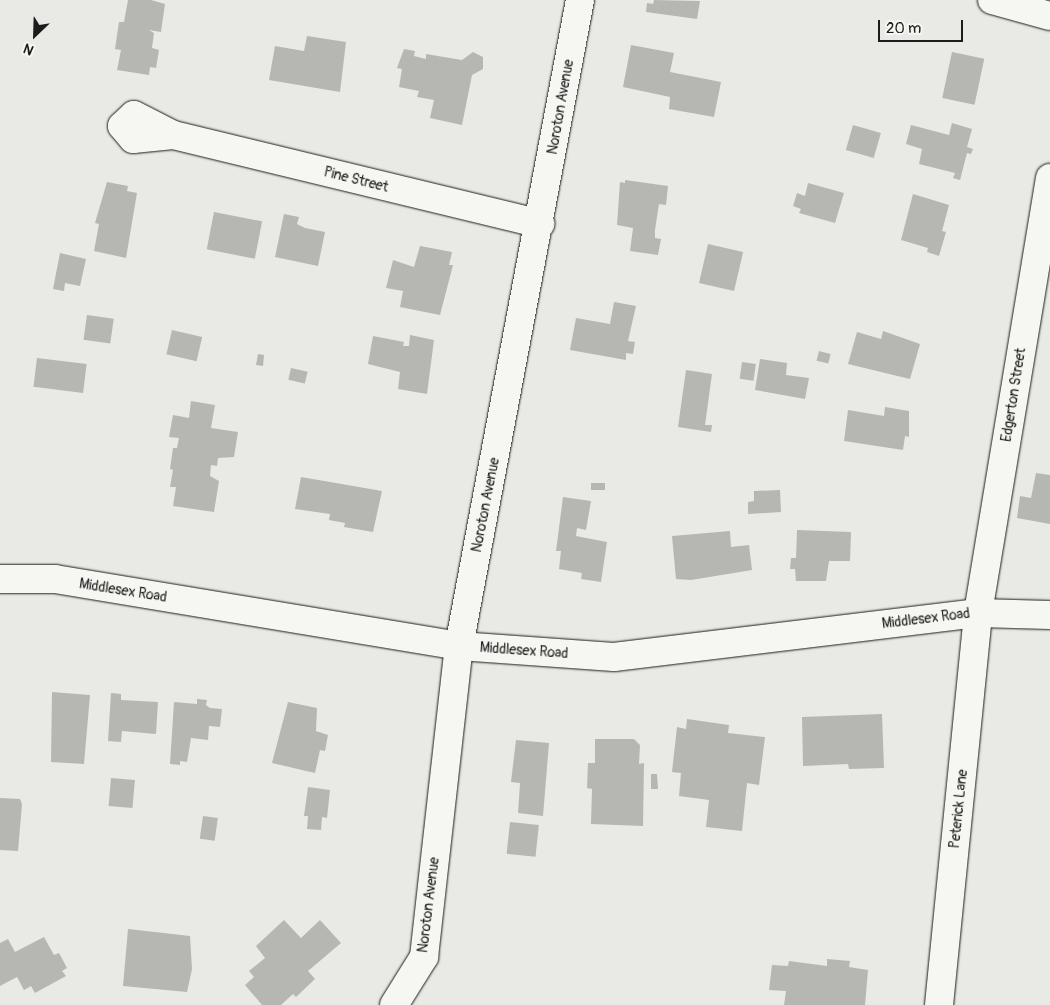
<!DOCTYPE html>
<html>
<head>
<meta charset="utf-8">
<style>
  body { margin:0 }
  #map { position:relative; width:1050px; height:1005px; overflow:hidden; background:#e9e9e5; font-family:Pangolin,sans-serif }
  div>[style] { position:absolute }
  .building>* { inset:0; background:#b6b6b3; transform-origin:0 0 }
  .roads { filter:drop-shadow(0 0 1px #1c1c1c) drop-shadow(0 0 1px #1c1c1c) }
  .minor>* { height:28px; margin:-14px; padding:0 14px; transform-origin:14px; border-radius:14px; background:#f6f6f2 }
  .major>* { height:28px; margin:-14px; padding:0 14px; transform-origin:14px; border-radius:14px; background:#f6f6f2 }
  span { translate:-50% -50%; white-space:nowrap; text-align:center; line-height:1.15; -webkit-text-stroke:4px #f6f6f2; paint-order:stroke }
  .street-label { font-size:14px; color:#1c1c1c }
  .north { position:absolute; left:10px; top:10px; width:50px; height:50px; -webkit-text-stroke:4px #f6f6f2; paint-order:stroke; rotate:204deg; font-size:14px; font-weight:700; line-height:20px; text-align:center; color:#1c1c1c }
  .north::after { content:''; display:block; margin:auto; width:18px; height:22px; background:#1c1c1c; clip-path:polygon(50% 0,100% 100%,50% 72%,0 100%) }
  .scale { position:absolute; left:878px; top:20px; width:85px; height:22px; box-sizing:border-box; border:2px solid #1c1c1c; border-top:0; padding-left:6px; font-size:15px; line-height:18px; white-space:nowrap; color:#1c1c1c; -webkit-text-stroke:4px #f6f6f2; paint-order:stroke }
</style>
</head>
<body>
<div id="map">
  <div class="building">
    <i style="clip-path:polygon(128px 0,151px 0,165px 4px,161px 32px,149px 30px,154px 33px,152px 48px,159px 50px,156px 68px,150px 67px,149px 75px,117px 70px,121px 50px,115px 49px,119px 22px,124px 22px)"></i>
    <i style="clip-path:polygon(654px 0,700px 1px,697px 19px,646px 12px,647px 3px,653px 4px)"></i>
    <i style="clip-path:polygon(307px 36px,346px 42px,340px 92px,269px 80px,275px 46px,304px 51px)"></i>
    <i style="clip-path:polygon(631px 45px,674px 53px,670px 72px,721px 82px,714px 117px,669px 109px,670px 97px,623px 87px)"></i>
    <i style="clip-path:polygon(404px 49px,415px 51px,414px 56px,426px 59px,426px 54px,462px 60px,473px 52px,483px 57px,483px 69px,472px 75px,462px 125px,430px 118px,434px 100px,417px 97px,419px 91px,399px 87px,402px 69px,397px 68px)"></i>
    <i style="left:952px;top:52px;width:33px;height:47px;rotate:12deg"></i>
    <i style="clip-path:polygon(952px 123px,972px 129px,967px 147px,973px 149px,971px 154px,967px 153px,960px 180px,953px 178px,955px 173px,919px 164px,922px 149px,906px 144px,911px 125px,949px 135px)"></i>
    <i style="left:853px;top:125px;width:29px;height:26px;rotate:16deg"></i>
    <i style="clip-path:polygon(625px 180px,668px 186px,666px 205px,659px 204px,655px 230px,655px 238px,661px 239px,658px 255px,630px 251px,633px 228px,617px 225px,620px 182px,625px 183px)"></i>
    <i style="clip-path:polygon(107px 182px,128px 186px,127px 191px,137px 193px,126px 258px,94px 251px,99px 224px,95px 223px)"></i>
    <i style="clip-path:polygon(808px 183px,844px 193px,835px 223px,799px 213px,801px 209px,793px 206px,797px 193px,805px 196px)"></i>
    <i style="clip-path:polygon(913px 194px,949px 205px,942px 231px,946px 232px,939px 256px,927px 252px,928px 248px,901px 240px)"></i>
    <i style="left:214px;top:212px;width:49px;height:38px;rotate:11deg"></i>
    <i style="clip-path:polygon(284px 214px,299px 217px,297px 224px,305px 228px,325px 232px,318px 266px,275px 257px)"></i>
    <i style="left:708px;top:244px;width:36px;height:40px;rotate:13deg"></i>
    <i style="clip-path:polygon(420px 246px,452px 252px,449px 265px,453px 265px,440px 315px,400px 307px,403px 291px,386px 288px,393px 260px,414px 267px)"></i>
    <i style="clip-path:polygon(60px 253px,86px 259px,80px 286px,65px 283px,64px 291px,53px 289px)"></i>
    <i style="clip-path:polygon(614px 302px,636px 306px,628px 341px,635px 342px,633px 354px,626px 353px,626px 360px,570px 350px,576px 318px,610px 324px)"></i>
    <i style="left:87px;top:315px;width:27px;height:25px;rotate:8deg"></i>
    <i style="left:172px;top:330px;width:31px;height:25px;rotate:13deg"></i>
    <i style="clip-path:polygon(883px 331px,920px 344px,910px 379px,848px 364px,857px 332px,881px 339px)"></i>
    <i style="clip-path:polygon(410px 335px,434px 340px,427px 394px,398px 389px,400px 372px,368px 364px,373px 336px,404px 342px,403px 346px,409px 346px)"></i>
    <i style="left:819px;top:351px;width:12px;height:10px;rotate:14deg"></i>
    <i style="clip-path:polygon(258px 354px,264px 355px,263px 366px,256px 365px)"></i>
    <i style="left:37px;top:358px;width:50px;height:29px;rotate:7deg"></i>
    <i style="clip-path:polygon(760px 359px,787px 363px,786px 375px,809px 378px,805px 399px,755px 390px)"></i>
    <i style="left:742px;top:362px;width:14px;height:17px;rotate:8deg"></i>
    <i style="left:291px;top:368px;width:17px;height:12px;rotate:13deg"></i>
    <i style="clip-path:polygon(686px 370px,712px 374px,705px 425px,712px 425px,711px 432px,678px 427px)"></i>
    <i style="clip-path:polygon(191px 401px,215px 405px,211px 428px,238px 432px,234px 457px,218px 458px,217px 466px,211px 465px,210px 476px,219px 481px,214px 512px,173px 506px,176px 487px,170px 487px,173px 470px,170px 469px,173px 448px,177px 448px,179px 438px,169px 437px,173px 415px,189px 418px)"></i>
    <i style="clip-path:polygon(885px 407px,909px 411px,909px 437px,905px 436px,903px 450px,844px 441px,848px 410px,884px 416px)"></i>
    <i style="clip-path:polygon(1036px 473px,1050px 475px,1050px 524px,1017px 518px,1020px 496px,1031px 498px)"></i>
    <i style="clip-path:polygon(301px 477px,382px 491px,373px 532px,344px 527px,345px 523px,329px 520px,330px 514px,295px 509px)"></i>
    <i style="left:591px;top:483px;width:14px;height:7px"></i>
    <i style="clip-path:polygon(780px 490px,781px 512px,748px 514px,748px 502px,754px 501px,754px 491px)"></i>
    <i style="clip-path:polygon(563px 497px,591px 501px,586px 530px,577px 528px,576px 536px,607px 542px,601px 582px,581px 579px,582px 573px,559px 569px,561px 551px,556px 551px)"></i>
    <i style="clip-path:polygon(797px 530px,851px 532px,850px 561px,829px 561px,826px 581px,796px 581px,795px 569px,790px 569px,791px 558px,796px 558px)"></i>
    <i style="clip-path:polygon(730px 531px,731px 547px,749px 545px,752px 570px,691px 580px,676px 579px,672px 536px)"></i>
    <i style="clip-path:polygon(52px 692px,90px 695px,84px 764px,51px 762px)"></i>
    <i style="clip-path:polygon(111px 693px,121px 694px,121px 700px,158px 702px,156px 734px,122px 731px,121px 742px,108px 741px)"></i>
    <i style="clip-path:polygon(197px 699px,207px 700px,206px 705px,210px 708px,222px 709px,220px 727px,209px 726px,208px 740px,191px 738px,187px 762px,180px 761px,180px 765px,170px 764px,174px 702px,197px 704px)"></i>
    <i style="clip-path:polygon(288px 702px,317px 708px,316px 731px,328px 735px,325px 751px,320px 750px,315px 773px,272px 763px)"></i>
    <i style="clip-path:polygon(882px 714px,884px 768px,849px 769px,848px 764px,803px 766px,802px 717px)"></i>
    <i style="clip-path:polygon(687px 719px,729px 725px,728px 733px,765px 737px,759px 785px,747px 783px,742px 831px,706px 827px,709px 800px,679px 796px,681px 773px,672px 772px,677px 727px,686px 729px)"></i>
    <i style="clip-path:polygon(595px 739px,634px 739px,640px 745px,639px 764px,644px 763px,643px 826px,591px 824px,592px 789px,587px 788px,588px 763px,595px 763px)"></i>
    <i style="clip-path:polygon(516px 740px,549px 743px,543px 816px,518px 813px,520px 783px,511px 782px)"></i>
    <i style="clip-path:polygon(651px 774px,657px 774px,658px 789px,651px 789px)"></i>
    <i style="left:111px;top:778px;width:24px;height:28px;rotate:5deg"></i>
    <i style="clip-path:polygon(308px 787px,330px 790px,327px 818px,322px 817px,321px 830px,307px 829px,308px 816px,304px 816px)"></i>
    <i style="clip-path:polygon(0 798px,20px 799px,22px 804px,18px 851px,0 850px)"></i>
    <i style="left:203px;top:816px;width:15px;height:23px;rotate:8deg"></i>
    <i style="left:510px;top:822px;width:29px;height:32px;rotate:6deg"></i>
    <i style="clip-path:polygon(284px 920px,301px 938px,320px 920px,341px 943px,308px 971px,315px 979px,296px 997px,293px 994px,281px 1005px,262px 1005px,245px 985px,254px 977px,249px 971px,265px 958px,256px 946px)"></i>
    <i style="clip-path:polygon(128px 929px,190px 936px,192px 969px,187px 992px,123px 986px)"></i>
    <i style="clip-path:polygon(44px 937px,54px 955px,59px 953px,67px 968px,62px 971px,66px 976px,35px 993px,31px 986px,24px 990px,17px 977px,0 986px,0 943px,8px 939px,15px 952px)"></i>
    <i style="clip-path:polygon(827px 959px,850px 961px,849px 967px,868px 970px,865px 1005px,784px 1005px,786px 991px,769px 990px,772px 965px,788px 966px,789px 961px,827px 966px)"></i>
  </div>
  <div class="roads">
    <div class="minor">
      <i style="left:992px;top:0;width:60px;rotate:15.4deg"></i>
      <i style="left:173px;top:135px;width:40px;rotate:174.3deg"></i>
      <i style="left:133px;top:139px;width:17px;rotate:-130deg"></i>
      <i style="left:122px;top:126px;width:16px;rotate:-43deg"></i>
      <i style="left:134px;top:115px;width:44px;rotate:27.1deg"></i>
      <i style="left:173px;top:135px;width:378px;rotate:13.6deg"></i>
      <i style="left:394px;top:1005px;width:57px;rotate:-58deg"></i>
      <i style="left:424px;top:957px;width:313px;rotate:-83.6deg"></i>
      <i style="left:939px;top:1005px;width:394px;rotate:-84.3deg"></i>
      <i style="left:978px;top:613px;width:441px;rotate:-80.6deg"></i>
    </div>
    <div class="major">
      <i style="left:0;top:579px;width:55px"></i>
      <i style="left:55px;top:579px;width:410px;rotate:9.4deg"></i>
      <i style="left:459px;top:646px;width:155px;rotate:4.1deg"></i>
      <i style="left:614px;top:657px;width:367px;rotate:-6.9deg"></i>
      <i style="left:978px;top:613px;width:72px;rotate:1.6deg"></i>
      <i style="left:459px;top:646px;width:657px;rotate:-79.39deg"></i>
    </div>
  </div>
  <div class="street-label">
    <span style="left:561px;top:107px;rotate:-80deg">Noroton Avenue</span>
    <span style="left:356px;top:180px;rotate:14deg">Pine Street</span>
    <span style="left:1014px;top:395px;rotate:-81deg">Edgerton Street</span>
    <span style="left:486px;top:505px;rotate:-79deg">Noroton Avenue</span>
    <span style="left:123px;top:591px;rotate:9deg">Middlesex Road</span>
    <span style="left:926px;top:619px;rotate:-7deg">Middlesex Road</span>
    <span style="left:524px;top:651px;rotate:4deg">Middlesex Road</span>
    <span style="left:959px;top:809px;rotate:-84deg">Peterick Lane</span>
    <span style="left:429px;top:905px;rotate:-83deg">Noroton Avenue</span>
  </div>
  <div class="north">N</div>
  <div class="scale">20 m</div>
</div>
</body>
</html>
